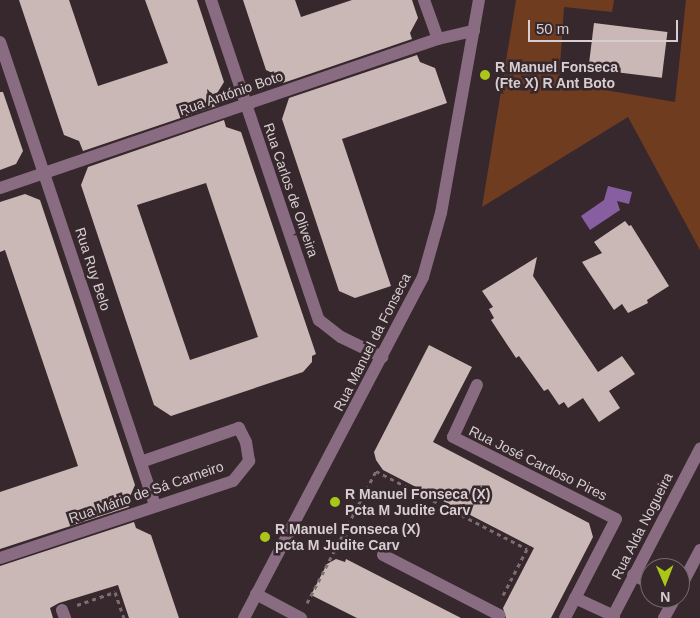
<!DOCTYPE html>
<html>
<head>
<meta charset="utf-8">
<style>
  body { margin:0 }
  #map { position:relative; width:700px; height:618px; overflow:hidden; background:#36282c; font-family:Arial,sans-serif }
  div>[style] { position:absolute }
  .green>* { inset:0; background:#703c20 }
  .water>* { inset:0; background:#875fa0 }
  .building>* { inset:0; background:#cab8b6; transform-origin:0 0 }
  .path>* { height:3px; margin-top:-1.5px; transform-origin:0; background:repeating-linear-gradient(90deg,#7a6e71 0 4px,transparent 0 8px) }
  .minor>* { height:12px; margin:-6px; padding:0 6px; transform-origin:6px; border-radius:6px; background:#8a6c82 }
  .dots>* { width:14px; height:14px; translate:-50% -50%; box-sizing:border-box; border:2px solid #36282c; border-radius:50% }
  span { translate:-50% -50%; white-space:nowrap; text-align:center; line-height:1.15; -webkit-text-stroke:5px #36282c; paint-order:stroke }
  .poi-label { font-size:14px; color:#d7ced1; font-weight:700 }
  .left { translate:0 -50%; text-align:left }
  .street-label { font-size:14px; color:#d7ced1 }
  .north { position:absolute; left:640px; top:558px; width:50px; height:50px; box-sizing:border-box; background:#36282c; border:1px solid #766a6e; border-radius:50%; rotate:179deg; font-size:14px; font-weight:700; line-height:20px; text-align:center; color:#d7ced1 }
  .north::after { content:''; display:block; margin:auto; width:18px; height:22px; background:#aac718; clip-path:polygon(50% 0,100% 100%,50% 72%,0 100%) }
  .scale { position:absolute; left:528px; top:20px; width:150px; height:22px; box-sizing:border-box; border:2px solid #d7ced1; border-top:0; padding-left:6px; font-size:15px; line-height:18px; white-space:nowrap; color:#d7ced1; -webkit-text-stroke:4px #36282c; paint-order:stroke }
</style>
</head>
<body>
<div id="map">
  <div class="green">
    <i style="clip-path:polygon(516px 0,614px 0,612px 12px,564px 7px,559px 82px,675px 102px,686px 0,700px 0,700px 250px,628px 117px,482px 207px)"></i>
  </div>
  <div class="water">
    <i style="clip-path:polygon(608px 186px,632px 192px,629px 204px,617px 201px,620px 210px,590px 230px,581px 216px,604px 200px)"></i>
  </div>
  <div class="building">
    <i style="clip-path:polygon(19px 0,69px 0,98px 86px,168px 63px,145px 0,197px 0,224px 82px,216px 95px,219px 105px,83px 151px,79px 141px,64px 135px)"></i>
    <i style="clip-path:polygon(243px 0,295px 0,301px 17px,352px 0,412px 0,418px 18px,410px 33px,412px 39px,283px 83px,281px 77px,266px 70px)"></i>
    <i style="left:594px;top:23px;width:74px;height:46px;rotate:7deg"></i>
    <i style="clip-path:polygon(417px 55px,420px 62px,435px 68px,447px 103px,342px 139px,391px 286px,355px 298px,339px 291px,282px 119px,289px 98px)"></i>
    <i style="clip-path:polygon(0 92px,3px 92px,23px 151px,16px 164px,0 170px)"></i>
    <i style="clip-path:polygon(evenodd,224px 120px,226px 127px,241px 132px,316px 354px,312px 356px,312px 362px,303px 372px,171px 416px,154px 405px,81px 185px,88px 167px,224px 120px,206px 183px,258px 337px,190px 360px,137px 205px,206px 183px)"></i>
    <i style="clip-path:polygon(25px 194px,40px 200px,135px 485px,128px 501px,129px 507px,0 549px,0 492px,78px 466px,5px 250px,0 252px,0 202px)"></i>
    <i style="clip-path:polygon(625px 221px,629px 226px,631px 225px,669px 286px,647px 300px,648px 303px,628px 313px,622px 304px,614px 310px,582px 262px,602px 253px,594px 242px)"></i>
    <i style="clip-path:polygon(537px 257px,533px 276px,598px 372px,622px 356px,635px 374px,609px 391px,620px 408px,599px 422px,583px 398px,568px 408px,564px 402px,559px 405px,548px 389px,544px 391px,519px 356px,516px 358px,491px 320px,494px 318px,489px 309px,493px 307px,482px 291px)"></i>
    <i style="clip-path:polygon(429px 345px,472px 367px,433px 442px,589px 523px,593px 537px,551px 618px,506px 618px,503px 608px,534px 548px,383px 470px,376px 460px,374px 452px)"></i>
    <i style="clip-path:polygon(134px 522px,136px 528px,151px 535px,179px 618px,129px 618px,118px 585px,59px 603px,50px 608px,53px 618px,0 618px,0 566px)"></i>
    <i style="clip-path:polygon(336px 559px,345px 562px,346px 559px,461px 618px,357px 618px,311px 595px,327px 564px)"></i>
  </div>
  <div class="path">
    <i style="left:344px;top:535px;width:30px;rotate:27deg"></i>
    <i style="left:307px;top:603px;width:149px;rotate:-62.4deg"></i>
    <i style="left:376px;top:471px;width:170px;rotate:27.3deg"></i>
    <i style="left:527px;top:549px;width:56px;rotate:117.5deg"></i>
    <i style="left:77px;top:605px;width:40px;rotate:-18.9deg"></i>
    <i style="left:115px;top:592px;width:28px;rotate:71deg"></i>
  </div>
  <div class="minor">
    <i style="left:211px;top:0;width:338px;rotate:71.4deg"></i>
    <i style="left:319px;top:320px;width:28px;rotate:38deg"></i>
    <i style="left:341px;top:337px;width:46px;rotate:26deg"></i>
    <i style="left:424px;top:0;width:41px;rotate:70.3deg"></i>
    <i style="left:0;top:42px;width:487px;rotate:71.5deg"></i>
    <i style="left:0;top:188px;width:463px;rotate:-18.8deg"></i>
    <i style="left:438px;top:39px;width:37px;rotate:-13deg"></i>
    <i style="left:477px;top:385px;width:57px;rotate:114.8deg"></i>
    <i style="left:453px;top:437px;width:182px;rotate:26.7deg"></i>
    <i style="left:616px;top:519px;width:111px;rotate:117.3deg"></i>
    <i style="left:383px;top:555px;width:131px;rotate:27.3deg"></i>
    <i style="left:0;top:558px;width:245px;rotate:-18.3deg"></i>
    <i style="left:233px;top:481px;width:26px;rotate:-51deg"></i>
    <i style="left:249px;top:461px;width:19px;rotate:-99deg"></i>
    <i style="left:246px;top:442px;width:16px;rotate:-117deg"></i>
    <i style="left:239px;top:428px;width:104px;rotate:160.9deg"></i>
    <i style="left:633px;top:575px;width:19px;rotate:25deg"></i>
    <i style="left:680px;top:588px;width:43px;rotate:-62.2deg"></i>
    <i style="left:256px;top:594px;width:51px;rotate:28.1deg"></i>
    <i style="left:575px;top:598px;width:43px;rotate:24.8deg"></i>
    <i style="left:62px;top:610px;width:9px;rotate:69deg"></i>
    <i style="left:244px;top:618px;width:385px;rotate:-62.3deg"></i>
    <i style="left:423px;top:277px;width:66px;rotate:-74.3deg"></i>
    <i style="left:441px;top:213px;width:216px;rotate:-79.9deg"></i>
    <i style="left:612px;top:618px;width:191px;rotate:-62.5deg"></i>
    <i style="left:664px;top:618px;width:23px;rotate:-61deg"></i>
  </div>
  <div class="dots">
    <i style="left:485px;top:75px;background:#aac718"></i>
    <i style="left:335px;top:502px;background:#aac718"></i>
    <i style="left:265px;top:537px;background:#aac718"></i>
  </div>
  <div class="poi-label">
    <span class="left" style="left:495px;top:75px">R Manuel Fonseca<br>(Fte X) R Ant Boto</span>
    <span class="left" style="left:345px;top:502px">R Manuel Fonseca (X)<br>Pcta M Judite Carv</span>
    <span class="left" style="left:275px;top:537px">R Manuel Fonseca (X)<br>pcta M Judite Carv</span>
  </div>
  <div class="street-label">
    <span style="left:231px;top:93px;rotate:-19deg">Rua António Boto</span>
    <span style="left:291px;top:190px;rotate:71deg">Rua Carlos de Oliveira</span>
    <span style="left:93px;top:269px;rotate:72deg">Rua Ruy Belo</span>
    <span style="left:372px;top:342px;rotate:-63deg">Rua Manuel da Fonseca</span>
    <span style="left:538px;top:463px;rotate:26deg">Rua José Cardoso Pires</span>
    <span style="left:146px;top:492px;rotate:-19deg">Rua Mário de Sá Carneiro</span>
    <span style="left:642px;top:526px;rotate:-63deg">Rua Alda Nogueira</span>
  </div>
  <div class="north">N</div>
  <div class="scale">50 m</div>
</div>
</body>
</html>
